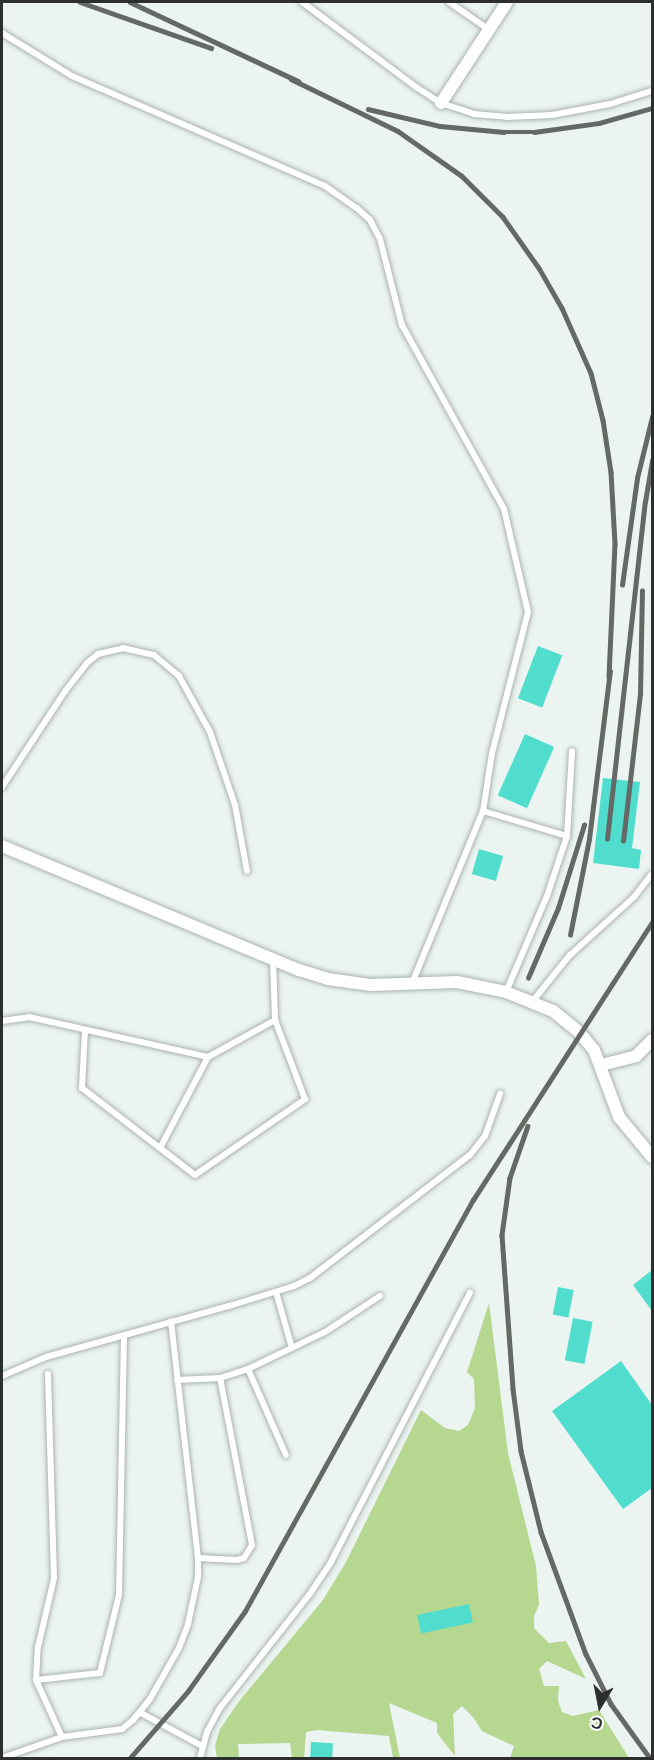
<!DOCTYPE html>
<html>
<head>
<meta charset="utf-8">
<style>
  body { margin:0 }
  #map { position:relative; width:654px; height:1760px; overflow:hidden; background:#ebf4f0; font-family:Barlow,sans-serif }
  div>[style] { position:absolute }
  .green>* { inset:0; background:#b5d78f }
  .building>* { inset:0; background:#50ddcd; transform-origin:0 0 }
  .roads { filter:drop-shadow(0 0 2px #abb3af) drop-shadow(0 0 2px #abb3af) }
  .service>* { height:6px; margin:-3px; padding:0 3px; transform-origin:3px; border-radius:3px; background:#fff }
  .minor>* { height:12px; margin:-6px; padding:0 6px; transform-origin:6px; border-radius:6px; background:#fff }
  .rail>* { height:4.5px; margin:-2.25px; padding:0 2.25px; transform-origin:2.25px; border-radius:2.25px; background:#646966 }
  span { translate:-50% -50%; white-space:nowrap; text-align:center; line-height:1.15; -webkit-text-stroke:4.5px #fdfffe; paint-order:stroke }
  .frame { position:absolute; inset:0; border:3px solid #2c2f2d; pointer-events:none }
  .north { position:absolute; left:570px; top:1676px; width:60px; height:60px; -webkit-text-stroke:4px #fdfffe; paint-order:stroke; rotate:190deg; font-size:16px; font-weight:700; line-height:24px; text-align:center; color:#2c2f2d }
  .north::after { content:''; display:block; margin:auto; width:21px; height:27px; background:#2c2f2d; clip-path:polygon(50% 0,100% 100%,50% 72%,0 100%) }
</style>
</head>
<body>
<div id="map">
  <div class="green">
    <i style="clip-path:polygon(489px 1303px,508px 1453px,536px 1566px,539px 1605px,534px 1616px,534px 1628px,549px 1643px,566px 1641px,586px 1679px,547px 1661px,539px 1669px,544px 1686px,559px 1686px,558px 1701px,562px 1712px,573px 1716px,599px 1710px,629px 1758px,510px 1758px,514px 1746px,482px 1731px,473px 1717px,462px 1706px,453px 1714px,455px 1756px,437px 1733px,437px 1723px,389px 1703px,400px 1758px,393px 1758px,389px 1736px,317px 1730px,306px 1732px,304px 1758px,292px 1758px,290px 1743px,238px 1744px,239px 1758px,217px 1758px,215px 1746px,220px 1729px,240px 1700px,323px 1600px,346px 1562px,421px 1410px,445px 1428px,459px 1431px,468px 1425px,475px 1408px,474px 1379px,467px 1372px)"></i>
  </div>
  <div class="building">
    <i style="left:538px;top:646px;width:26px;height:56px;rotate:21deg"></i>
    <i style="left:525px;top:734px;width:32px;height:67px;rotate:24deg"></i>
    <i style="clip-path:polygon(603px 778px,640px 782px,632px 848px,641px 850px,639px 869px,593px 863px)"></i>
    <i style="left:479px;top:849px;width:25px;height:26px;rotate:16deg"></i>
    <i style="clip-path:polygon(652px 1270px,652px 1311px,633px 1285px)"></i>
    <i style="left:558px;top:1287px;width:16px;height:28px;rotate:11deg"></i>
    <i style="left:573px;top:1318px;width:20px;height:43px;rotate:11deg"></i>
    <i style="clip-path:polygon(621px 1361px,652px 1405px,652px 1488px,623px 1509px,552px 1411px)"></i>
    <i style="left:469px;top:1604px;width:19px;height:53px;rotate:78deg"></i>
    <i style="left:311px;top:1742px;width:22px;height:16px;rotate:3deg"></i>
  </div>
  <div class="roads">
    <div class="service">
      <i style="left:302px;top:2px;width:142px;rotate:36.7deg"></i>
      <i style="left:416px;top:87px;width:30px;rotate:33deg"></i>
      <i style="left:441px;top:103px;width:35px;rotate:18deg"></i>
      <i style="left:474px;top:114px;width:33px;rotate:5deg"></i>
      <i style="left:507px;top:117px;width:45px;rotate:-2.5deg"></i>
      <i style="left:552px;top:115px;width:59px;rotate:-10.7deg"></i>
      <i style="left:610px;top:104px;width:44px;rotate:-17.2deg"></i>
      <i style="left:449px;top:2px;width:47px;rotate:34.7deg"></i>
      <i style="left:2px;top:33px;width:82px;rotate:31.6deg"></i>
      <i style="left:72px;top:76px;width:276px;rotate:23.5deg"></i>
      <i style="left:325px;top:186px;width:39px;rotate:35deg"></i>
      <i style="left:357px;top:208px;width:18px;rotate:43deg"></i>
      <i style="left:370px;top:220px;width:21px;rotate:62deg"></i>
      <i style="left:380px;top:239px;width:89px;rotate:75.7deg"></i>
      <i style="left:402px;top:325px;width:210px;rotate:61deg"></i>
      <i style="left:504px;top:509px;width:106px;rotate:76.9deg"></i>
      <i style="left:528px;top:612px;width:146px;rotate:104.3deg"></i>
      <i style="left:492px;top:753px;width:59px;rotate:98.8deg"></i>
      <i style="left:483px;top:811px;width:186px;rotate:112.4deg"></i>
      <i style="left:2px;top:787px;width:116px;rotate:-56.6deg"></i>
      <i style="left:66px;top:690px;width:34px;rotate:-52deg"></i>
      <i style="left:87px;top:663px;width:14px;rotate:-39deg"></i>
      <i style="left:98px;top:654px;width:26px;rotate:-13deg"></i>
      <i style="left:123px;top:648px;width:32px;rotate:13deg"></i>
      <i style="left:154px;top:655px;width:33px;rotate:40deg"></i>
      <i style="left:179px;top:676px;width:64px;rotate:61deg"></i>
      <i style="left:210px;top:732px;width:77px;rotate:71.1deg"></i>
      <i style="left:235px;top:805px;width:67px;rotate:79.7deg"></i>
      <i style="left:483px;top:811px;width:88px;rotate:16.6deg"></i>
      <i style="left:506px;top:992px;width:104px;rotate:-66.9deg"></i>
      <i style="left:547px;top:896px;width:63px;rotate:-71.6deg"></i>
      <i style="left:567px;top:836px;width:85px;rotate:-86.6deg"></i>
      <i style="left:532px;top:1002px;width:59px;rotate:-51.2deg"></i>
      <i style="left:569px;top:956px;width:88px;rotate:-42.2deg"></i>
      <i style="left:634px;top:897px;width:29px;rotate:-52deg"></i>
      <i style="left:2px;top:1021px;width:27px;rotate:-8deg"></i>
      <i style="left:29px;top:1017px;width:183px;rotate:12.6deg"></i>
      <i style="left:208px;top:1057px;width:77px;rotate:-28.9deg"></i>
      <i style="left:275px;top:1020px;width:60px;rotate:-91.9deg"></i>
      <i style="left:85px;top:1030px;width:58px;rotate:93deg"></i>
      <i style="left:82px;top:1088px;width:98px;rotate:37.6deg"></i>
      <i style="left:208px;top:1057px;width:103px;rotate:117.8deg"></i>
      <i style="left:160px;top:1148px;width:44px;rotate:37.6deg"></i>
      <i style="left:195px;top:1175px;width:134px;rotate:-34.6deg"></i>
      <i style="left:305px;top:1099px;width:85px;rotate:-110.8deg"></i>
      <i style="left:276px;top:1292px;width:58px;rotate:74.1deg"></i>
      <i style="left:248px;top:1369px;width:94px;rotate:66.2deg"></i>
      <i style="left:2px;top:1376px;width:48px;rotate:-23.4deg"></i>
      <i style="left:46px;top:1357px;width:190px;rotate:-15.6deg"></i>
      <i style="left:229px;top:1306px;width:68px;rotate:-17.1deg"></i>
      <i style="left:294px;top:1286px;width:18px;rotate:-27deg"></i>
      <i style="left:310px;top:1278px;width:202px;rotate:-37.6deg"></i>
      <i style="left:470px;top:1155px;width:24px;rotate:-52deg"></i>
      <i style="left:485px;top:1136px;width:45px;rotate:-70.3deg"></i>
      <i style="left:177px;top:1380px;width:43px;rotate:-2.7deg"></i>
      <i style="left:220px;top:1378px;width:29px;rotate:-18deg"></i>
      <i style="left:248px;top:1369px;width:85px;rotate:-25.7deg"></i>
      <i style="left:325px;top:1332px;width:66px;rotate:-33.2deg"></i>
      <i style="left:198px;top:1558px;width:39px;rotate:3deg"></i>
      <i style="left:237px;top:1560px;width:7px;rotate:-16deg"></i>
      <i style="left:244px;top:1558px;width:15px;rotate:-58deg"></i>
      <i style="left:252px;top:1545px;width:170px;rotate:-100.8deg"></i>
      <i style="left:36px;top:1680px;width:33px;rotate:-87deg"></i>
      <i style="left:38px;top:1647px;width:71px;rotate:-76.9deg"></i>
      <i style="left:54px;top:1578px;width:204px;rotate:-91.7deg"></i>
      <i style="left:141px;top:1713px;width:69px;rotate:28.4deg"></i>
      <i style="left:62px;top:1737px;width:63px;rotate:-114.5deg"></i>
      <i style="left:36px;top:1680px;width:64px;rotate:-6.2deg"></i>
      <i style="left:100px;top:1673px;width:80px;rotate:-76.3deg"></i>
      <i style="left:119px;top:1595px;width:258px;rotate:-88.9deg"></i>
      <i style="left:2px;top:1758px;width:64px;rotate:-19.3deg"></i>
      <i style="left:62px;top:1737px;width:61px;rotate:-7.6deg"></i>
      <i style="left:122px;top:1729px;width:14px;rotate:-39deg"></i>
      <i style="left:133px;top:1720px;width:27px;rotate:-51deg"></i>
      <i style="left:150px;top:1699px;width:59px;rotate:-60.4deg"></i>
      <i style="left:179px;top:1648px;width:26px;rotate:-69deg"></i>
      <i style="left:188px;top:1624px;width:48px;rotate:-78deg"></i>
      <i style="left:198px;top:1577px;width:19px;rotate:-90deg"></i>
      <i style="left:198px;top:1558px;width:238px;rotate:-96.5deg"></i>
      <i style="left:200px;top:1758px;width:27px;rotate:-75deg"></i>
      <i style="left:207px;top:1732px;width:27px;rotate:-62deg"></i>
      <i style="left:220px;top:1708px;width:144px;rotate:-51.8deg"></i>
      <i style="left:309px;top:1595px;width:40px;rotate:-56deg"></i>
      <i style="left:331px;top:1562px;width:303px;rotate:-62.7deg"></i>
    </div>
    <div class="minor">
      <i style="left:441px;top:103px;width:121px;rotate:-56.8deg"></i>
      <i style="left:2px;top:846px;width:322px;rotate:22.7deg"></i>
      <i style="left:299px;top:970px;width:30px;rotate:17deg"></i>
      <i style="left:328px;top:979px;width:42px;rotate:8.1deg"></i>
      <i style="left:370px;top:985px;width:87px;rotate:-2deg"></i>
      <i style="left:457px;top:982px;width:50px;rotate:11.5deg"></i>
      <i style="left:506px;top:992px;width:51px;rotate:22deg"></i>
      <i style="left:553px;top:1011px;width:35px;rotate:39deg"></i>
      <i style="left:580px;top:1033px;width:22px;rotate:51deg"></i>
      <i style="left:594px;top:1050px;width:72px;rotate:69.5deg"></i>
      <i style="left:619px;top:1117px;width:52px;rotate:50.5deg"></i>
      <i style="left:601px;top:1065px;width:36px;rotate:-14deg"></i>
      <i style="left:636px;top:1056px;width:23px;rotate:-45deg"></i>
    </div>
  </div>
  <div class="rail">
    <i style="left:80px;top:2px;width:139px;rotate:19.3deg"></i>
    <i style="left:130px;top:2px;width:186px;rotate:25.2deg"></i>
    <i style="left:291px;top:79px;width:119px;rotate:25.9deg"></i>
    <i style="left:398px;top:131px;width:78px;rotate:35.1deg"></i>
    <i style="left:462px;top:176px;width:58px;rotate:45deg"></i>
    <i style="left:503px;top:217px;width:62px;rotate:54.8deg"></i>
    <i style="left:539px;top:268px;width:46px;rotate:60.1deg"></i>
    <i style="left:562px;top:308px;width:71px;rotate:66deg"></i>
    <i style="left:591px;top:373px;width:49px;rotate:75.7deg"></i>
    <i style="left:603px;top:420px;width:53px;rotate:81.3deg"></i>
    <i style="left:611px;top:472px;width:72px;rotate:86.8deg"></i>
    <i style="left:615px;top:544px;width:133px;rotate:92.6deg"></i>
    <i style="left:368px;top:109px;width:74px;rotate:13.3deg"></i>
    <i style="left:440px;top:126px;width:64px;rotate:5.4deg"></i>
    <i style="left:504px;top:132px;width:30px"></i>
    <i style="left:534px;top:132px;width:66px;rotate:-7.9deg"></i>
    <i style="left:599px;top:123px;width:55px;rotate:-15.8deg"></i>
    <i style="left:622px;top:585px;width:108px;rotate:-82deg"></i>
    <i style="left:637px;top:478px;width:63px;rotate:-76.2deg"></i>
    <i style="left:607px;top:839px;width:339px;rotate:-83.6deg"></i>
    <i style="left:645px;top:502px;width:42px;rotate:-80.3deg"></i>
    <i style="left:623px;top:841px;width:149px;rotate:-83.4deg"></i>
    <i style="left:640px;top:693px;width:102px;rotate:-88.9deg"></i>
    <i style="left:570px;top:935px;width:98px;rotate:-78.8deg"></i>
    <i style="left:589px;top:839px;width:169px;rotate:-82.9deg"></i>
    <i style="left:528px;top:978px;width:76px;rotate:-66.8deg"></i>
    <i style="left:558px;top:908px;width:87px;rotate:-72.6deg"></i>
    <i style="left:528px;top:1126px;width:55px;rotate:109.1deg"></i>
    <i style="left:510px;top:1178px;width:58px;rotate:98deg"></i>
    <i style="left:502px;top:1235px;width:154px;rotate:85.9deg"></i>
    <i style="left:513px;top:1389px;width:63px;rotate:82.6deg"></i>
    <i style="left:521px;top:1451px;width:83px;rotate:76.1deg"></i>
    <i style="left:541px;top:1532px;width:130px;rotate:69.8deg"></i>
    <i style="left:586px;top:1654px;width:56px;rotate:63.4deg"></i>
    <i style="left:611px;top:1704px;width:67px;rotate:54.2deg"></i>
    <i style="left:130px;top:1758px;width:89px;rotate:-49.1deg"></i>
    <i style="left:188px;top:1691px;width:98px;rotate:-54.5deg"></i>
    <i style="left:245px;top:1611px;width:470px;rotate:-61deg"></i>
    <i style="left:473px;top:1200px;width:331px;rotate:-57.2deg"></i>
  </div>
  <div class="frame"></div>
  <div class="north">С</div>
</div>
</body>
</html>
